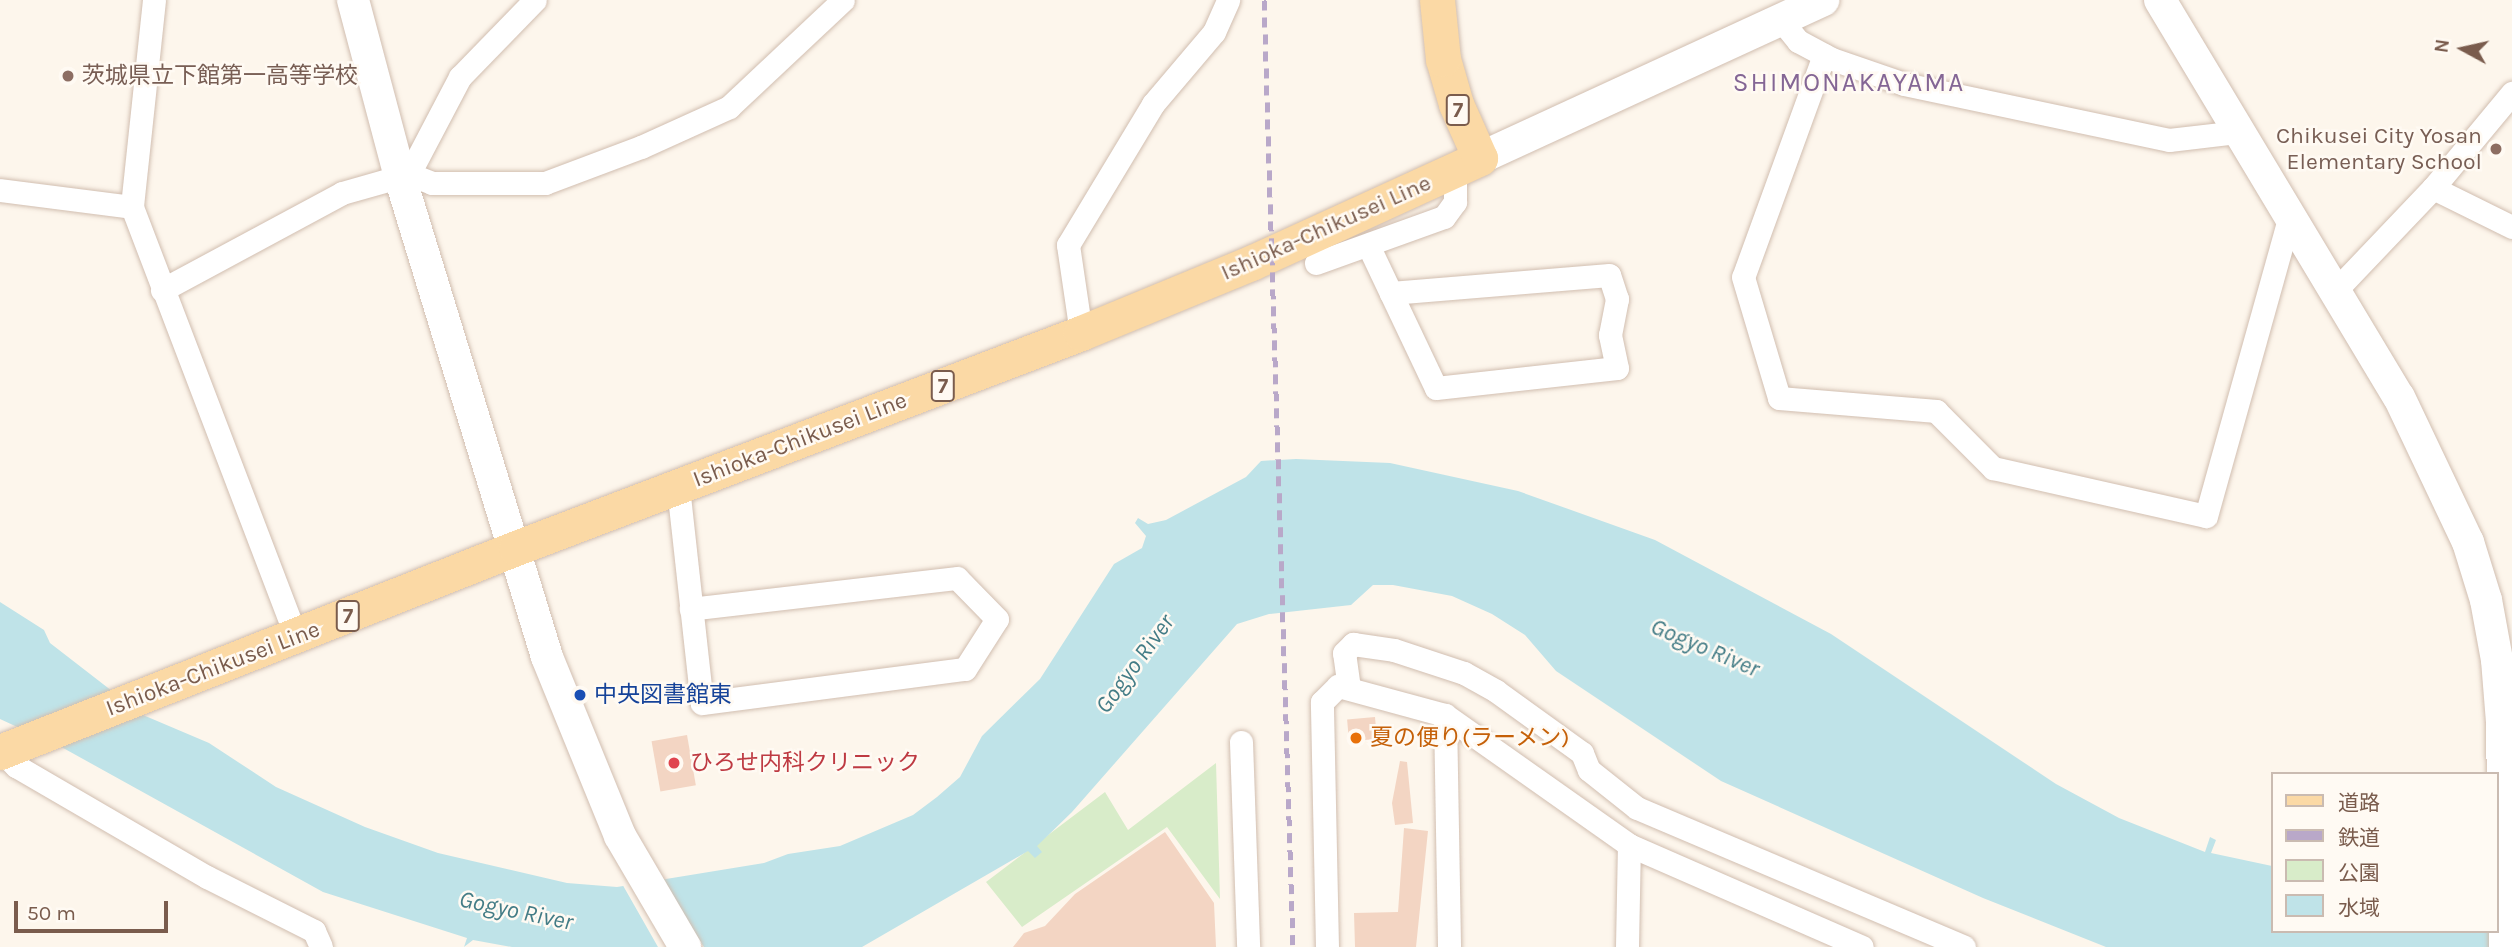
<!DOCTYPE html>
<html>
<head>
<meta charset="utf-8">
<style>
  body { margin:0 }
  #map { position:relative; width:2512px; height:947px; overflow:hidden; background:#fdf6ec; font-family:Karla,"Noto Sans JP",sans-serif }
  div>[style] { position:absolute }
  .green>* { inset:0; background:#d8ecc9 }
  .water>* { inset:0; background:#bfe3e8 }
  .pier>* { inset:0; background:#fdf6ec }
  .building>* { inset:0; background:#f3d5c3; transform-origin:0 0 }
  .roads { filter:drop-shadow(0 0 2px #d1beb0) drop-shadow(0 0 2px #d1beb0) }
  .street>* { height:23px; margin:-11.5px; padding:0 11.5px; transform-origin:11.5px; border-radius:11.5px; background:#fff }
  .secondary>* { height:32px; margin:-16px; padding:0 16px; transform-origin:16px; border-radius:16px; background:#fff }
  .primary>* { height:35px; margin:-17.5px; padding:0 17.5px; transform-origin:17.5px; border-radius:17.5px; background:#fbd9a5 }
  .rail>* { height:5px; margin-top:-2.5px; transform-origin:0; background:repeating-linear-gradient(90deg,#b9a8c9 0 10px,transparent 0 17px) }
  .dots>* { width:19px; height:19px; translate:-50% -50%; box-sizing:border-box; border:4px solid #fffaf3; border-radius:50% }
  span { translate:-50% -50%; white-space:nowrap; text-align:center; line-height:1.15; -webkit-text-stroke:5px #fffaf3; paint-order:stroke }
  .shield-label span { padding:2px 5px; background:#fffaf3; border:2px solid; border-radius:5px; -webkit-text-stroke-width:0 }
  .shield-label { font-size:21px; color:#7a5c4d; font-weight:700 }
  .education-label { font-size:23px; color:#785e54 }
  .left { translate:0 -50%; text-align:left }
  .right { translate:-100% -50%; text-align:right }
  .street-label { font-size:23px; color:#7a5c4d }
  .transit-label { font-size:23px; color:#164399 }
  .food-label { font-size:23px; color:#c56008 }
  .health-label { font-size:23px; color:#be3a42 }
  .water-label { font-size:24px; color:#437c86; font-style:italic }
  .quarter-label { font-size:26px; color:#846695; letter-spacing:2px }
  .legend { position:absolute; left:2271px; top:772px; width:228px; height:161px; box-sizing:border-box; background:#fffaf3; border:2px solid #cabbb1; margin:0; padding:9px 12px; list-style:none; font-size:21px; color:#7a5c4d }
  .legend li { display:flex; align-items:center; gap:14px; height:35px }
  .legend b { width:35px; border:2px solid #cabbb1 }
  .north { position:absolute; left:2428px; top:14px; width:70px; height:70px; -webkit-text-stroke:5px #fffaf3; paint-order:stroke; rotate:278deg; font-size:19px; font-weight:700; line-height:28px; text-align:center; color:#7a5c4d }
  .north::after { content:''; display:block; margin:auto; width:24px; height:32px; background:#7a5c4d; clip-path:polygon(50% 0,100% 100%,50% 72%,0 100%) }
  .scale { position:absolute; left:14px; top:901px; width:154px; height:32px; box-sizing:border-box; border:4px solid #7a5c4d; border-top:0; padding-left:9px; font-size:21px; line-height:24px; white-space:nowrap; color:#7a5c4d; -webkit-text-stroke:5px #fffaf3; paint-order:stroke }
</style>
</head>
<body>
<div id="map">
  <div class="green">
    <i style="clip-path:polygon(1216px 763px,1220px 899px,1167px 827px,1022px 927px,986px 882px,1105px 792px,1128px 830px)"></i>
  </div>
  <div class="water">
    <i style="clip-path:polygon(1296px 459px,1390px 463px,1518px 491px,1655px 540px,1831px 634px,2056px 784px,2119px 818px,2205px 852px,2210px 837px,2216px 840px,2211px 853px,2272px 866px,2272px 931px,2496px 931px,2512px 947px,2106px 947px,1983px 898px,1721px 781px,1556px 671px,1525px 635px,1492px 614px,1452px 596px,1393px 585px,1373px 585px,1351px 605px,1269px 614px,1237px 624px,1072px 812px,1037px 846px,1042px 852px,1035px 858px,1028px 851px,862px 947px,512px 947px,473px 940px,464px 947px,467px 938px,323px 892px,65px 749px,0 719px,0 602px,44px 630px,50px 643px,143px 715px,209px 743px,276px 787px,365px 827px,438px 853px,567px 883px,617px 887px,764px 863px,788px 854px,840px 846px,913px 815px,937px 797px,960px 777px,982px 736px,1040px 679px,1114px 564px,1142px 548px,1146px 536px,1135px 523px,1138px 518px,1148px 524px,1166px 520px,1246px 477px,1261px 461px)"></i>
  </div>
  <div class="pier">
    <i style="clip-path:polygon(662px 876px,694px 932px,704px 947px,658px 947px,621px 882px)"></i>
  </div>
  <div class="building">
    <i style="left:1375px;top:717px;width:22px;height:28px;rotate:85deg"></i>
    <i style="left:687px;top:735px;width:51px;height:36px;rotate:80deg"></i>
    <i style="clip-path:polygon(1400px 761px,1407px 762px,1413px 823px,1395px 825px,1392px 803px)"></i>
    <i style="clip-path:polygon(1404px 828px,1428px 831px,1416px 947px,1355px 947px,1354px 913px,1398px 912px)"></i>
    <i style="clip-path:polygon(1165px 832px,1214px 903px,1216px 947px,1013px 947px,1024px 933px,1045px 926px,1075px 894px)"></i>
  </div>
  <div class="roads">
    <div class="street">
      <i style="left:154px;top:0;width:208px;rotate:96.1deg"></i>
      <i style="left:132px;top:207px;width:459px;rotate:69.1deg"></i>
      <i style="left:1781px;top:20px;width:27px;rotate:51deg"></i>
      <i style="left:1798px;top:41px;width:38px;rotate:28deg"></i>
      <i style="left:1832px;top:59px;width:76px;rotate:19.1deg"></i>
      <i style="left:1904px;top:84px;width:271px;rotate:11.9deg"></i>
      <i style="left:2169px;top:140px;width:68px;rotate:-6.7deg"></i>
      <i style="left:1824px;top:55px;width:236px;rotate:110deg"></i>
      <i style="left:1743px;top:277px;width:126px;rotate:73.4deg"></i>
      <i style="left:1779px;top:398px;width:158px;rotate:4.7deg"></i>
      <i style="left:1936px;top:411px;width:81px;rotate:45deg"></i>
      <i style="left:1993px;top:468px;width:218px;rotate:12.7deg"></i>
      <i style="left:2206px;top:516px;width:309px;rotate:-74.4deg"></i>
      <i style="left:409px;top:174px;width:110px;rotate:-62.3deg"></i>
      <i style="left:460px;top:77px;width:107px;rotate:-45.8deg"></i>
      <i style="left:2433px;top:188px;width:88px;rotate:26.3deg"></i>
      <i style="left:0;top:190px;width:133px;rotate:7.3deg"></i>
      <i style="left:1368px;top:245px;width:158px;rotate:64.6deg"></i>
      <i style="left:1436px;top:388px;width:182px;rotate:-6.3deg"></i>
      <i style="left:1617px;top:368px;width:34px;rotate:-102deg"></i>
      <i style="left:1610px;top:335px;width:37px;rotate:-79deg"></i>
      <i style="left:1617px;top:299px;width:25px;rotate:-108deg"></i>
      <i style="left:1609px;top:275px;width:219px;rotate:175.3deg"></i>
      <i style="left:1316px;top:263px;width:136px;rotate:-19.8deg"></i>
      <i style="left:1444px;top:217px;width:19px;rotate:-54deg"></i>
      <i style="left:1455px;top:202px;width:32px;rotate:-90deg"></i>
      <i style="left:162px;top:290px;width:204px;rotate:-28.3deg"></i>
      <i style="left:342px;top:193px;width:70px;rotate:-15.8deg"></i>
      <i style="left:409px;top:174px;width:25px;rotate:21deg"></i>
      <i style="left:432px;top:183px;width:113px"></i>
      <i style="left:545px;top:183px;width:103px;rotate:-20.6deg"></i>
      <i style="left:641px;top:147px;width:97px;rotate:-24.4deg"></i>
      <i style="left:729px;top:107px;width:156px;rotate:-43.2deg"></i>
      <i style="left:2333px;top:293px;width:145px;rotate:-46.4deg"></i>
      <i style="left:2433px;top:188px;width:124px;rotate:-50.3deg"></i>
      <i style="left:1081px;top:333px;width:89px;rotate:-98.4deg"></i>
      <i style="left:1068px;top:245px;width:165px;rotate:-58.9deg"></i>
      <i style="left:1153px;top:104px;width:94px;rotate:-49.7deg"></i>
      <i style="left:1214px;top:32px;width:35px;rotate:-66deg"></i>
      <i style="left:678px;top:487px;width:217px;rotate:83.7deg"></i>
      <i style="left:702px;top:703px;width:265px;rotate:-7.4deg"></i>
      <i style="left:965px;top:669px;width:59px;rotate:-57.4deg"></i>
      <i style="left:997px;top:619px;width:57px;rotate:-134.3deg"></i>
      <i style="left:957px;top:578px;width:268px;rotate:173.4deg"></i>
      <i style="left:1349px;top:688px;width:35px;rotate:-98deg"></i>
      <i style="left:1344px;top:653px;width:13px;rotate:-45deg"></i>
      <i style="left:1353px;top:644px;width:41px;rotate:8.3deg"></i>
      <i style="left:1394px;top:650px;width:74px;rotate:18.2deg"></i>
      <i style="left:1464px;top:673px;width:37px;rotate:29deg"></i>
      <i style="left:1496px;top:691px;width:106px;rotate:35.8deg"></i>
      <i style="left:1582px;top:753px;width:18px;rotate:68deg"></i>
      <i style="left:1589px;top:770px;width:61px;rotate:38.4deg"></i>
      <i style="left:1637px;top:808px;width:355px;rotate:23deg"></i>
      <i style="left:1445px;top:715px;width:232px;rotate:89deg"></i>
      <i style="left:1241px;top:742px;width:205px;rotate:88deg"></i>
      <i style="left:0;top:750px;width:23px;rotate:45deg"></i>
      <i style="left:16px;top:766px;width:221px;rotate:30.2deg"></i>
      <i style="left:207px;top:877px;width:120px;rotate:26.8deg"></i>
      <i style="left:314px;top:931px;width:17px;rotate:66deg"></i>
      <i style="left:1327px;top:947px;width:245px;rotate:-91.2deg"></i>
      <i style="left:1322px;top:702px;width:23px;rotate:-45deg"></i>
      <i style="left:1338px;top:686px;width:111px;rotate:15.2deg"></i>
      <i style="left:1445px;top:715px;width:225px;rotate:35.2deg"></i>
      <i style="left:1629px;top:845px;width:254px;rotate:23.6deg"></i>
      <i style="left:1627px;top:947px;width:102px;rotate:-88.9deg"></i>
    </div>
    <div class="secondary">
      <i style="left:353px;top:0;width:183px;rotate:75.1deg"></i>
      <i style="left:400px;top:177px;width:502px;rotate:72.97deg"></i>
      <i style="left:547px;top:657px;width:193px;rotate:67.8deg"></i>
      <i style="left:620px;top:836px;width:129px;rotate:59.6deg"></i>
      <i style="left:2160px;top:0;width:463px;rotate:59deg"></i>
      <i style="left:2399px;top:397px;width:161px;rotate:64.6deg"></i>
      <i style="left:2468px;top:542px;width:61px;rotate:72.8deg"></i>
      <i style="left:2486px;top:600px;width:61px;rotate:79.6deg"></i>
      <i style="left:2497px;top:660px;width:62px;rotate:85.4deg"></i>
      <i style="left:2502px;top:722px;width:225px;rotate:89.2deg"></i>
      <i style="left:1480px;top:158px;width:378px;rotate:-24.7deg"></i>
    </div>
    <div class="primary">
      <i style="left:0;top:752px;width:555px;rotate:-21.57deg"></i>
      <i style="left:516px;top:548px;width:605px;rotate:-20.83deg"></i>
      <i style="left:1081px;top:333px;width:184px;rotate:-22.4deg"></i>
      <i style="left:1251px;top:263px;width:252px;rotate:-24.6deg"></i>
      <i style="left:1480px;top:158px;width:59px;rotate:-114deg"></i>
      <i style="left:1456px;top:104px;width:47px;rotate:-106.1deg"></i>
      <i style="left:1443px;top:59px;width:59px;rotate:-95.8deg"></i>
    </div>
  </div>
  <div class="rail">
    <i style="left:1264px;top:0;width:947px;rotate:88.25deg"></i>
  </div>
  <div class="dots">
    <i style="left:68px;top:76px;background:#8d6e63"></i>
    <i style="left:2496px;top:149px;background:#8d6e63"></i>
    <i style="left:580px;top:695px;background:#1a4fb4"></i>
    <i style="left:1356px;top:738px;background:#e8710a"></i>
    <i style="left:674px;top:763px;background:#e0444e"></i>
  </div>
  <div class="shield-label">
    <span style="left:1458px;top:110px">7</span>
    <span style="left:943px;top:386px">7</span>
    <span style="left:348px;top:616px">7</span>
  </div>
  <div class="education-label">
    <span class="left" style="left:82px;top:76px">茨城県立下館第一高等学校</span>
    <span class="right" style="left:2482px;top:149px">Chikusei City Yosan<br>Elementary School</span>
  </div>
  <div class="street-label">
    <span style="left:1326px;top:228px;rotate:-24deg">Ishioka-Chikusei Line</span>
    <span style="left:800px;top:440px;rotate:-21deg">Ishioka-Chikusei Line</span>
    <span style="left:213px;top:669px;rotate:-21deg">Ishioka-Chikusei Line</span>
  </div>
  <div class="transit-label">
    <span class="left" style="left:594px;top:695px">中央図書館東</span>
  </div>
  <div class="food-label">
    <span class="left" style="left:1370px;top:738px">夏の便り(ラーメン)</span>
  </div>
  <div class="health-label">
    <span class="left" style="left:690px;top:763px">ひろせ内科クリニック</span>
  </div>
  <div class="water-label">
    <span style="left:1705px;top:648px;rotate:23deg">Gogyo River</span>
    <span style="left:1135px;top:664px;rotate:-54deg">Gogyo River</span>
    <span style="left:516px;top:911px;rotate:12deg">Gogyo River</span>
  </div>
  <div class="quarter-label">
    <span style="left:1849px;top:83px">SHIMONAKAYAMA</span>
  </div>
  <ul class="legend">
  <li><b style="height:9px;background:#fbd9a5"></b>道路</li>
  <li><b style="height:9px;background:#b9a8c9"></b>鉄道</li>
  <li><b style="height:19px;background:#d8ecc9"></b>公園</li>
  <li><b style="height:19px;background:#bfe3e8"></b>水域</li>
  </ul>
  <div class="north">N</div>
  <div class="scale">50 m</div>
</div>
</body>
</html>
